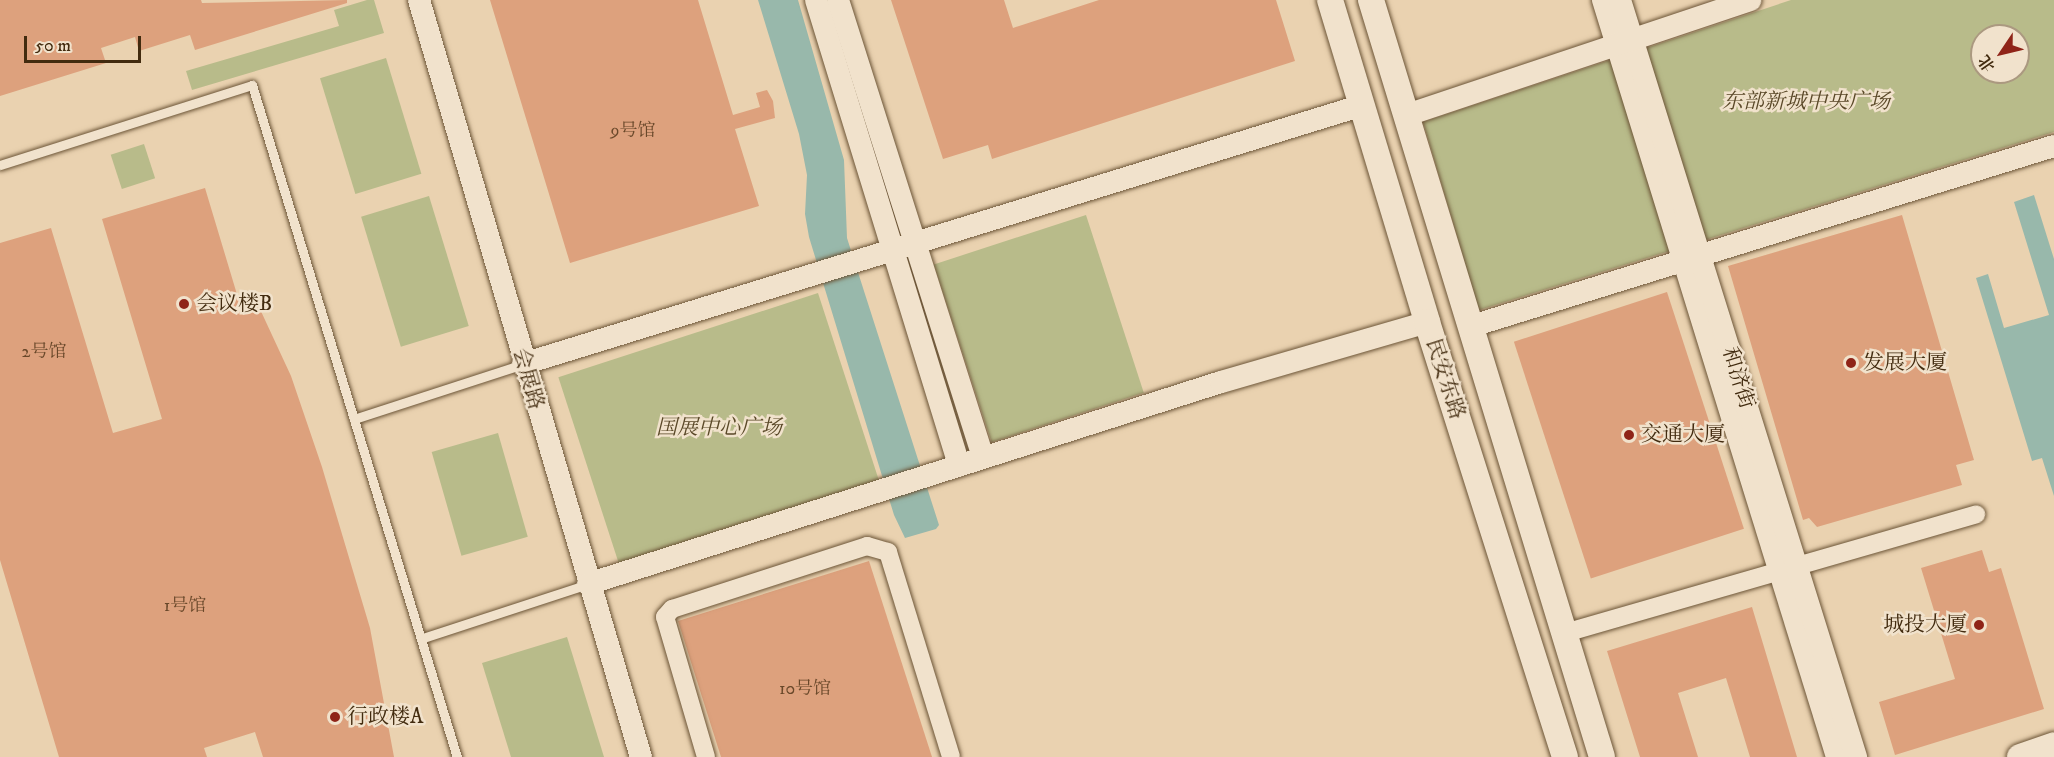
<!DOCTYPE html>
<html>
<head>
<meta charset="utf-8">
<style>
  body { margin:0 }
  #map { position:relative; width:2054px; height:757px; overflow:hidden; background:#ead2b0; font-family:"IM FELL DW Pica","Noto Serif SC",serif }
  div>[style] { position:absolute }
  .green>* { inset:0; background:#b8bb8a; transform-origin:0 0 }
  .water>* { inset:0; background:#98b8ab }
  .building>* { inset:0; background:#dda17d; transform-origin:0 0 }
  .roads { filter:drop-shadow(0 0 2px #6c5537) drop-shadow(0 0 2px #6c5537) }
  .service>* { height:9px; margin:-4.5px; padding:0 4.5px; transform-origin:4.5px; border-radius:4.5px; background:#f1e2cc }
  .minor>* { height:18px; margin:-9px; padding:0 9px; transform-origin:9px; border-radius:9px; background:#f1e2cc }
  .tertiary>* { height:22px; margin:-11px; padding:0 11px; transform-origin:11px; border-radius:11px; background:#f1e2cc }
  .secondary>* { height:26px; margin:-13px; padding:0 13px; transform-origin:13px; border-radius:13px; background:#f1e2cc }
  .dots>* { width:16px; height:16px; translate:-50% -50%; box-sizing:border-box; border:3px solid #f1e2cc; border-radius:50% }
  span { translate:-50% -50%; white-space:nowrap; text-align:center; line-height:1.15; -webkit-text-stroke:5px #f1e2cc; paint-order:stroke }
  .number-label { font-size:18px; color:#69482a }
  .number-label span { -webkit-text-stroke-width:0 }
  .park-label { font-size:21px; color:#5a4828; font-style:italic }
  .poi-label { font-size:21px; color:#422b0f }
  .left { translate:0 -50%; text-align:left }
  .right { translate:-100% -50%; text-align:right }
  .street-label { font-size:21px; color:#422b0f }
  .north { position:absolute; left:1970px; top:24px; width:60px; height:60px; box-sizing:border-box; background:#f1e2cc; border:2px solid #ab9980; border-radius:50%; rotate:235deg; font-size:16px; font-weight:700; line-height:24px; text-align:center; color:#422b0f }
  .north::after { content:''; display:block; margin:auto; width:21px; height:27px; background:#8f2418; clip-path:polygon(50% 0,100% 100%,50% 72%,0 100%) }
  .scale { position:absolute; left:24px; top:36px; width:117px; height:27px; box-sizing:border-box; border:3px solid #422b0f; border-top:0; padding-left:8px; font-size:18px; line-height:21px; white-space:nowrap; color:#422b0f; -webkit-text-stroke:4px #f1e2cc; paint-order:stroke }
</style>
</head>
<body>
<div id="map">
  <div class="green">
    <i style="clip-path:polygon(367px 0,374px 0,384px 33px,192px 90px,186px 71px,339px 26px,334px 10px)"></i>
    <i style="clip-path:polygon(evenodd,1791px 0,2054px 0,2054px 132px,1479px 310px,1423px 122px,1791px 0,1982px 36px,2018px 36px,2018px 72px,1982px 72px,1982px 36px)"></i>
    <i style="left:386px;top:58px;width:121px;height:69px;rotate:73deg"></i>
    <i style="left:144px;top:144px;width:36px;height:35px;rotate:72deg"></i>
    <i style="left:429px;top:196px;width:136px;height:71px;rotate:73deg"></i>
    <i style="left:1086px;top:215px;width:187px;height:160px;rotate:72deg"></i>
    <i style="left:818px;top:293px;width:197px;height:273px;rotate:72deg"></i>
    <i style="left:498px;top:433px;width:108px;height:69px;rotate:74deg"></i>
    <i style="clip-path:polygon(567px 637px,604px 757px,511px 757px,482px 663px)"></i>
  </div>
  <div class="water">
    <i style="clip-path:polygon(758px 0,798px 0,844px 160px,847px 238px,939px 525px,936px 529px,905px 538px,894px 515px,809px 237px,805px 214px,807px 175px,799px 134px)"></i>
    <i style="clip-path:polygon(2034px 195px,2054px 259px,2054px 496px,2042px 458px,2032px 461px,1976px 278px,1988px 274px,2004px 328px,2049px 315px,2014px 202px)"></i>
  </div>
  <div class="building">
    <i style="clip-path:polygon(0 0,201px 0,202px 3px,347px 0,347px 3px,195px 50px,190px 35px,139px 51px,135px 37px,101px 48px,106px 63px,0 96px)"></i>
    <i style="clip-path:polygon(490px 0,698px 0,733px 115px,760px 107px,756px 93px,767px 90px,773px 101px,775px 118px,735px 129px,759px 206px,570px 263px)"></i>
    <i style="clip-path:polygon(891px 0,1004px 0,1013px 28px,1099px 0,1276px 0,1295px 61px,992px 159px,988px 145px,943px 159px)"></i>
    <i style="clip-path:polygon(205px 188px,242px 311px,259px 307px,291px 376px,322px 467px,370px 628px,394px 757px,263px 757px,255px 732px,204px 748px,207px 757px,59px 757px,0 560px,0 243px,51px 228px,113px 433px,162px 419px,102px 219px)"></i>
    <i style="clip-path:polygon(1902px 215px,1974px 460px,1956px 465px,1962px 485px,1817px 527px,1809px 518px,1803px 520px,1728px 266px)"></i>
    <i style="left:1667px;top:292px;width:249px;height:161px;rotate:72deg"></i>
    <i style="clip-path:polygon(1982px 550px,1989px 572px,2001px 568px,2044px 709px,1895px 755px,1879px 702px,1955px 679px,1921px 568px)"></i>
    <i style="clip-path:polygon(869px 561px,932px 757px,721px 757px,678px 621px)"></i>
    <i style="clip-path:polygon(1752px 607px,1797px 757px,1750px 757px,1726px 678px,1678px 693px,1698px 757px,1640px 757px,1607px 651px)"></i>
  </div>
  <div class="roads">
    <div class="service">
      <i style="left:0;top:165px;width:264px;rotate:-17.6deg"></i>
      <i style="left:252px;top:85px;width:703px;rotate:73.04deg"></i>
      <i style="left:354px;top:419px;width:178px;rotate:-18deg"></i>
      <i style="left:423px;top:638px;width:174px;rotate:-18.1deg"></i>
    </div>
    <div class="minor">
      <i style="left:1565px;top:633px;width:428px;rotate:-16.1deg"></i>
      <i style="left:706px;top:757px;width:146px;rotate:-106.3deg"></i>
      <i style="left:665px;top:617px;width:11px;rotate:-49deg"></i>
      <i style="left:672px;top:609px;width:205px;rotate:-17.9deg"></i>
      <i style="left:867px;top:546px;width:22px;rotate:16deg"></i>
      <i style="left:888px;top:552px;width:214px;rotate:72.9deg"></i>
    </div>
    <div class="tertiary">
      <i style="left:419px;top:0;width:789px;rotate:73.66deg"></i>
      <i style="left:816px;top:0;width:487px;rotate:72.9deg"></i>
      <i style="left:838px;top:0;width:480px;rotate:72.4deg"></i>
      <i style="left:1603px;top:0;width:792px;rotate:72.82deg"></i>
      <i style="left:1620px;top:0;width:793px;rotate:72.68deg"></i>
      <i style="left:1407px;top:115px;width:362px;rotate:-18.5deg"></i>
      <i style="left:1472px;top:326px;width:609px;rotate:-17.19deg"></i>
      <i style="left:523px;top:364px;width:879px;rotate:-17.14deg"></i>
      <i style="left:588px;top:584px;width:664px;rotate:-17.7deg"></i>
      <i style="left:1221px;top:382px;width:215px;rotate:-16.2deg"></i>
    </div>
    <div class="secondary">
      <i style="left:1330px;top:0;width:336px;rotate:73.2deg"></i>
      <i style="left:1427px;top:322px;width:456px;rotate:72.4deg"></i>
      <i style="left:1371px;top:0;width:791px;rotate:73.03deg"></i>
      <i style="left:2020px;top:757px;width:36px;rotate:-19deg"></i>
    </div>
  </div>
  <div class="dots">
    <i style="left:184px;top:304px;background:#8f2418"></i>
    <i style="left:1851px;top:363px;background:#8f2418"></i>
    <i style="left:1629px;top:435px;background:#8f2418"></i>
    <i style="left:1979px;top:625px;background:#8f2418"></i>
    <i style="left:335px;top:717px;background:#8f2418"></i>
  </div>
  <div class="number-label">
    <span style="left:633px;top:131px">9号馆</span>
    <span style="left:44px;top:352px">2号馆</span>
    <span style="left:185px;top:606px">1号馆</span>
    <span style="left:805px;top:689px">10号馆</span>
  </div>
  <div class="park-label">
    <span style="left:1806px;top:102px">东部新城中央广场</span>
    <span style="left:719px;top:428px">国展中心广场</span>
  </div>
  <div class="poi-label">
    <span class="left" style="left:196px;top:304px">会议楼B</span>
    <span class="left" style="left:1863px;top:363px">发展大厦</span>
    <span class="left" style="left:1641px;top:435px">交通大厦</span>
    <span class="right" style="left:1967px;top:625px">城投大厦</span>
    <span class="left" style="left:347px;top:717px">行政楼A</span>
  </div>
  <div class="street-label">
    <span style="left:1738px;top:378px;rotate:73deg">和济街</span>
    <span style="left:528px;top:379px;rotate:74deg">会展路</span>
    <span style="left:1445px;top:379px;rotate:72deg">民安东路</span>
  </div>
  <div class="north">北</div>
  <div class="scale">50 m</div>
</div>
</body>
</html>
